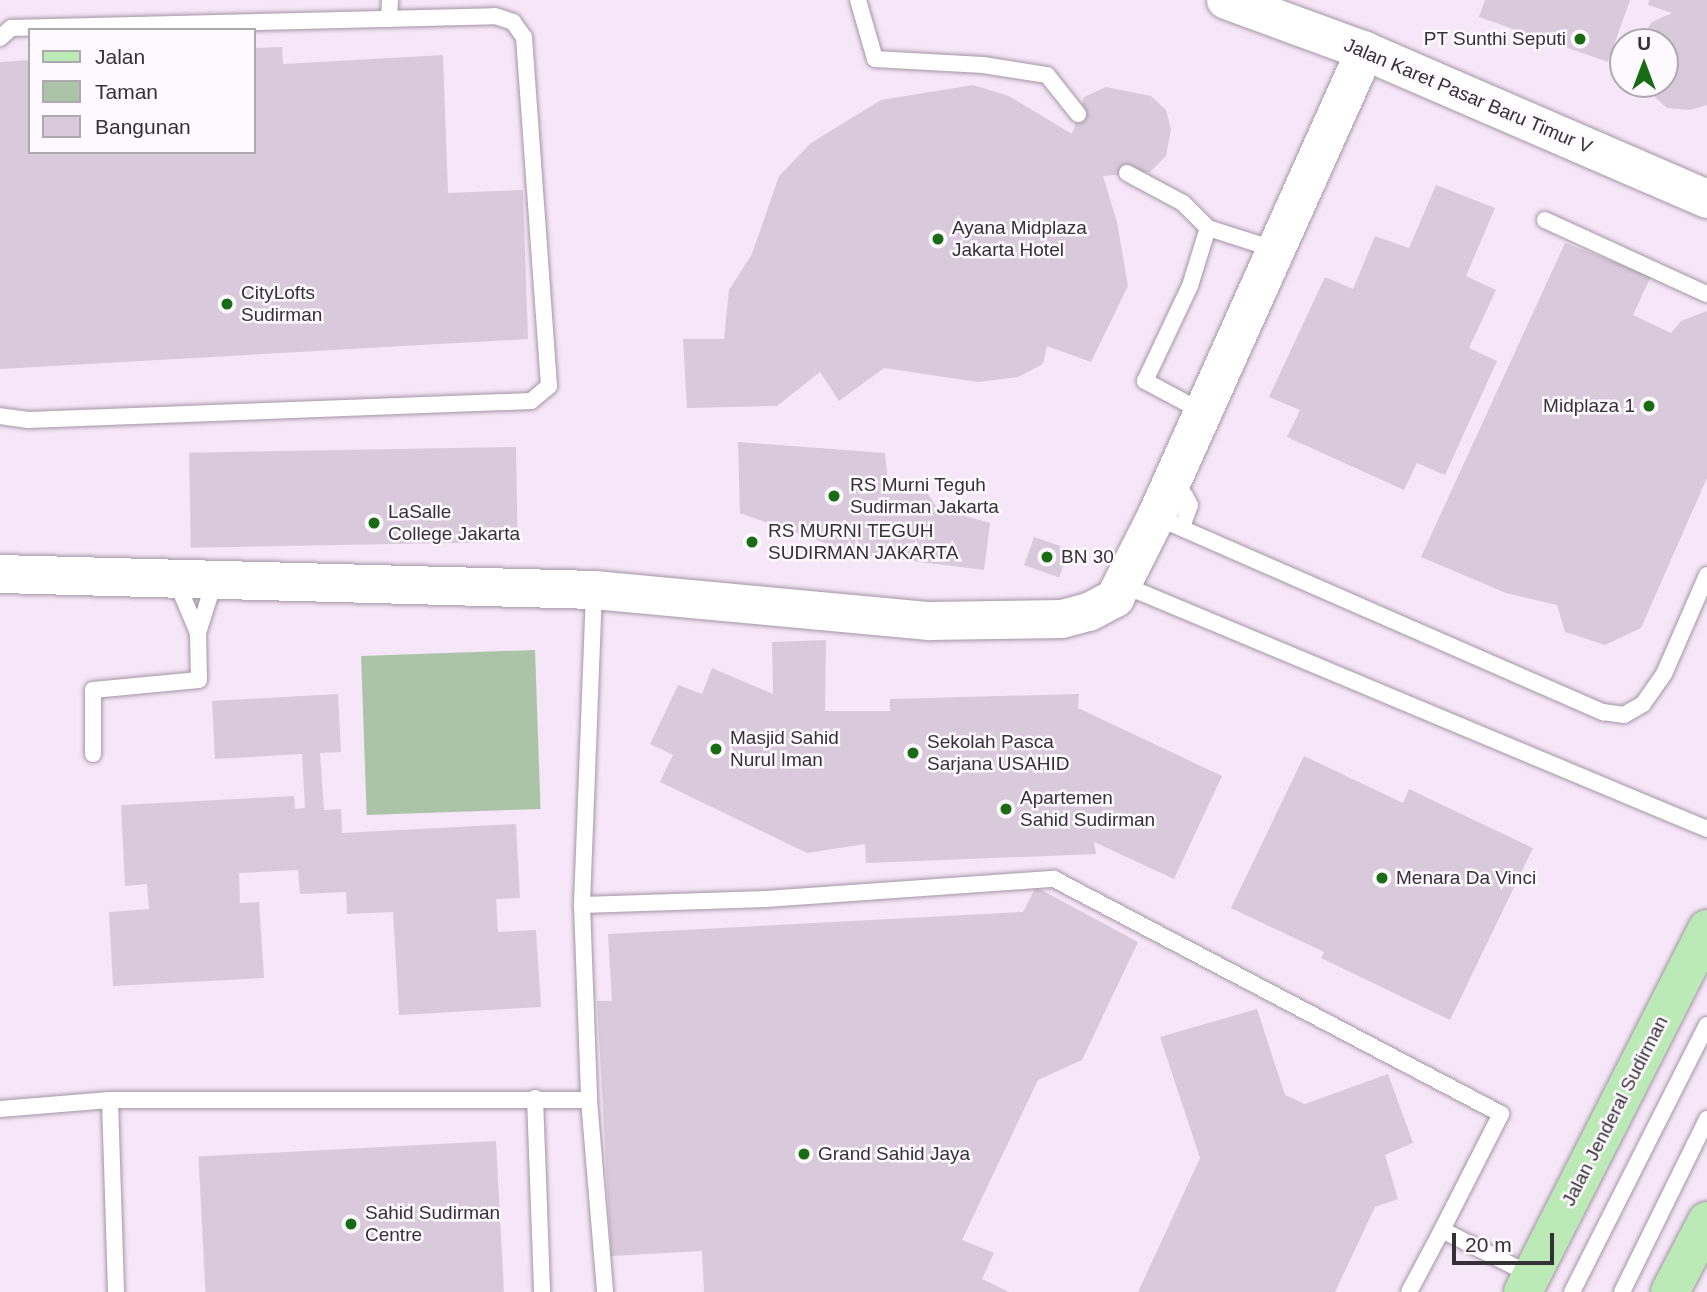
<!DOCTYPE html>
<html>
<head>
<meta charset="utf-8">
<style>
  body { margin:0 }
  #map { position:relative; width:1707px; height:1292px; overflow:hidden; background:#f6e7f8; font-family:Arial,sans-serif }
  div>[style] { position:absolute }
  .green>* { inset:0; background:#abc4a8; transform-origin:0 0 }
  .building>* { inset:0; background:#d9cadb; transform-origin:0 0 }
  .roads { filter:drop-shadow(0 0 2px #a495a6) drop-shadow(0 0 2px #a495a6) }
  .lane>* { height:16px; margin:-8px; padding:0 8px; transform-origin:8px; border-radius:8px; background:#fff }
  .secondary>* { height:38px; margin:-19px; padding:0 19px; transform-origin:19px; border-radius:19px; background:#fff }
  .primary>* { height:38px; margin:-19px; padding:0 19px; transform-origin:19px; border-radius:19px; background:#bbeab6 }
  .dots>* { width:19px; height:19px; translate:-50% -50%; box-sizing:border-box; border:4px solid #fef8ff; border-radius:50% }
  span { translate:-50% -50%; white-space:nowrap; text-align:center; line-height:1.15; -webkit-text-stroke:5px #fef8ff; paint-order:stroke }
  .poi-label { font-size:19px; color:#363037 }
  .right { translate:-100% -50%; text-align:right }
  .left { translate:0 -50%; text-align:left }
  .street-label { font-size:19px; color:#363037 }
  .legend { position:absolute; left:28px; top:28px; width:228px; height:126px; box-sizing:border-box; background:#fef8ff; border:2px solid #aea8af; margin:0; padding:9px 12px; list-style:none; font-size:21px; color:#363037 }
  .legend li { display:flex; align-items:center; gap:14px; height:35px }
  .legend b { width:35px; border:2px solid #aea8af }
  .north { position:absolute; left:1609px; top:28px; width:70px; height:70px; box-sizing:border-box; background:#fef8ff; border:2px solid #aea8af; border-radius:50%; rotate:0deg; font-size:19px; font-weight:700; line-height:28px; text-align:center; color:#363037 }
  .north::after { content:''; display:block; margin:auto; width:24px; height:32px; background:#196c13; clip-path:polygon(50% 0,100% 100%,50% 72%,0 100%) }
  .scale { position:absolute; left:1452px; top:1233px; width:102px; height:32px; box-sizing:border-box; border:4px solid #363037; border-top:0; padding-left:9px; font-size:21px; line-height:24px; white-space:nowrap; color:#363037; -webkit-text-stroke:5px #fef8ff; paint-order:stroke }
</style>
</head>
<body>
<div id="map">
  <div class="green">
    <i style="left:535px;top:650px;width:159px;height:174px;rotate:88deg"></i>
  </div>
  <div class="building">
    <i style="clip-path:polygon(1485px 0,1630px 0,1608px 62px,1479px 17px)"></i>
    <i style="clip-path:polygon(1649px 0,1707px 0,1707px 105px,1690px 110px,1667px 108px,1640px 84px,1665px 84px,1665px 42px,1638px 42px,1652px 22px,1672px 13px,1648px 5px)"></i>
    <i style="clip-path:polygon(282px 47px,283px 64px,443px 55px,448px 193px,523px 190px,528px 339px,0 369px,0 62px,30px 60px,30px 152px,254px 152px,254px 48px)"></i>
    <i style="clip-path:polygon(973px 85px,1009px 96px,1072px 134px,1084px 97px,1106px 87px,1151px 96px,1166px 110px,1171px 129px,1166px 156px,1150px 172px,1103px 176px,1117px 222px,1128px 286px,1091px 362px,1047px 346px,1043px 364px,1018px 377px,978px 382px,884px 368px,839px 401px,820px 372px,777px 406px,687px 408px,683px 339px,724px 339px,729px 290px,752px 254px,779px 176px,811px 143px,881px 100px)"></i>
    <i style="clip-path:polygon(1436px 185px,1495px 208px,1466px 276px,1496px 290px,1469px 348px,1497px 361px,1445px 475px,1417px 463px,1404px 490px,1287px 437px,1300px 410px,1269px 397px,1325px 277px,1353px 289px,1375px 236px,1409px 248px)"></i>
    <i style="clip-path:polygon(1565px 243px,1651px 276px,1633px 315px,1671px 333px,1681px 321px,1707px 311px,1707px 478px,1641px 628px,1605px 645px,1565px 632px,1557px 605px,1506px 593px,1421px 557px)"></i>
    <i style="clip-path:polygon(738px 442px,885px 453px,888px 482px,922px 484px,937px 508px,990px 523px,984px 570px,856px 554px,740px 513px)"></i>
    <i style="left:516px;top:447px;width:95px;height:327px;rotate:89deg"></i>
    <i style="left:1034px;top:537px;width:37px;height:30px;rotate:19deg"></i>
    <i style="clip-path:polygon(826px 640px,825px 711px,890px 711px,890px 699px,1079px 694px,1078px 708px,1222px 776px,1174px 879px,1094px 842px,1096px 854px,866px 863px,865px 844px,807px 853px,660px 782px,673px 755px,650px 744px,678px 685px,702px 694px,712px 668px,773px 694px,772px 642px)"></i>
    <i style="clip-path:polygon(338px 694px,341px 752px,320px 753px,324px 810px,341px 809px,342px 833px,516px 824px,520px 898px,496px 899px,498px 932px,536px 930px,541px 1007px,399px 1015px,393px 912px,347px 914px,346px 892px,300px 894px,298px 870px,239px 873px,240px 903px,259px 902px,264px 978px,113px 986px,109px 912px,149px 909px,147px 884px,125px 886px,121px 805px,294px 796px,295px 809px,305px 808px,302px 754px,215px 759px,212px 701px)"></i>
    <i style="clip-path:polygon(1304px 756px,1403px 803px,1409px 789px,1533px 848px,1450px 1020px,1321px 958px,1324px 952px,1231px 908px)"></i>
    <i style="clip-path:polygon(1036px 887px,1138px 942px,1082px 1060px,1038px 1080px,962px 1240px,994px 1253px,982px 1279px,1009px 1292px,704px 1292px,702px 1251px,611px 1256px,597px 1001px,612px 1001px,608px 934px,1023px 912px)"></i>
    <i style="clip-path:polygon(1257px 1009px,1285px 1095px,1305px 1104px,1388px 1074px,1413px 1143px,1385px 1155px,1398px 1199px,1375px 1207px,1335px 1292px,1138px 1292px,1200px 1158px,1160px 1037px)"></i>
    <i style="left:496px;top:1141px;width:151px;height:298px;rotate:87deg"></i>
  </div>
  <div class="roads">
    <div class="lane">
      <i style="left:858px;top:0;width:61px;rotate:73.9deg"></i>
      <i style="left:875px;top:59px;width:108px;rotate:3.2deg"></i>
      <i style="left:983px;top:65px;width:65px;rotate:8.9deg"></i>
      <i style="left:1047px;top:75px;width:50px;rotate:51.5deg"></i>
      <i style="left:389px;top:19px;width:19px;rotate:-87deg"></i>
      <i style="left:0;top:38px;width:15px;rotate:-42deg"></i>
      <i style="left:11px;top:28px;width:484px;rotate:-1.4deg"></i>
      <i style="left:495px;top:16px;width:19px;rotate:18deg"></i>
      <i style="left:513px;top:22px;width:19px;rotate:54deg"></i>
      <i style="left:524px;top:37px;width:350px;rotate:85.9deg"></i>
      <i style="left:549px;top:386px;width:23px;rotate:140deg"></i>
      <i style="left:531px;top:401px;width:503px;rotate:177.84deg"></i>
      <i style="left:28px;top:420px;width:28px;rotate:-172deg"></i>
      <i style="left:1127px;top:173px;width:64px;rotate:28.2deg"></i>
      <i style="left:1183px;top:203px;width:35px;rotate:45deg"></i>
      <i style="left:1208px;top:228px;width:72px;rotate:17.7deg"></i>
      <i style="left:1545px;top:220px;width:178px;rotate:24.6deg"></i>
      <i style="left:1203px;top:412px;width:66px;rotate:-151.9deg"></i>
      <i style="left:1145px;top:381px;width:105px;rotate:-64.7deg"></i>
      <i style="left:1190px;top:286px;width:61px;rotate:-72.8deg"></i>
      <i style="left:1168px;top:488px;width:19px;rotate:25deg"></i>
      <i style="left:1185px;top:496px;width:10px;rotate:61deg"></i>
      <i style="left:1190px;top:505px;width:23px;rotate:110deg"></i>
      <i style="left:1156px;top:517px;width:488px;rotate:23.6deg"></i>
      <i style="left:1603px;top:712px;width:21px;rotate:8deg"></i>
      <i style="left:1624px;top:715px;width:22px;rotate:-30deg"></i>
      <i style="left:1643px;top:704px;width:37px;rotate:-55deg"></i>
      <i style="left:1664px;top:674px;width:108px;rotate:-66.5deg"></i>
      <i style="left:1121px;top:584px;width:635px;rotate:22.69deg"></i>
      <i style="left:594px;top:591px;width:314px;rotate:92.2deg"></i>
      <i style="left:582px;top:905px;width:184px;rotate:-1.9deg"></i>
      <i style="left:766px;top:899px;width:289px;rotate:-4deg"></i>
      <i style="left:1054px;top:879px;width:505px;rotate:27.73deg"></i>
      <i style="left:1501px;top:1114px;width:130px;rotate:117deg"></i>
      <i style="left:198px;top:633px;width:57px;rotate:-72.5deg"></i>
      <i style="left:93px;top:754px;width:64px;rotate:-90deg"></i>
      <i style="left:93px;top:690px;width:106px;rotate:-5.4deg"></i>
      <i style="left:199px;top:680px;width:47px;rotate:-91.2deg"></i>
      <i style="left:198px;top:633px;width:60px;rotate:-112.7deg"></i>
      <i style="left:582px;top:905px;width:195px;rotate:87.9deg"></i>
      <i style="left:589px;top:1100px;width:193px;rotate:85.2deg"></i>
      <i style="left:535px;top:1098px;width:194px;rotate:87.9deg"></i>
      <i style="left:110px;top:1100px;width:192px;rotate:88.2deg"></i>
      <i style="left:0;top:1109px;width:110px;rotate:-4.7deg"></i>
      <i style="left:110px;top:1100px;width:479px"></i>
      <i style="left:1409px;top:1292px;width:70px;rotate:-62deg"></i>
      <i style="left:1442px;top:1230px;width:100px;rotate:26.8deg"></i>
      <i style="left:1572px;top:1292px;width:299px;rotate:-63.2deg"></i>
      <i style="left:1622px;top:1292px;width:193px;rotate:-63.8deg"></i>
    </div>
    <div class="secondary">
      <i style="left:1226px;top:0;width:148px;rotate:20.1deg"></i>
      <i style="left:1365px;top:51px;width:373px;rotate:23.4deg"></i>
      <i style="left:0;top:574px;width:594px;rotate:1.54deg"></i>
      <i style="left:594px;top:590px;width:337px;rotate:5.3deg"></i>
      <i style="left:930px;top:621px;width:132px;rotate:-0.9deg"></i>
      <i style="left:1062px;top:619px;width:28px;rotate:-15deg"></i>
      <i style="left:1089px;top:612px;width:30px;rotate:-28deg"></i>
      <i style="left:1115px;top:598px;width:91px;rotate:-63.2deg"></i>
      <i style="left:1156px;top:517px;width:511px;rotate:-65.84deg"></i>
    </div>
    <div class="primary">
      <i style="left:1523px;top:1292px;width:407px;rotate:-63.1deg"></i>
      <i style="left:1670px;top:1292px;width:80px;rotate:-62.5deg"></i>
    </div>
  </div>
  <div class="dots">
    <i style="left:1580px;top:39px;background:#196c13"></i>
    <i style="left:938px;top:239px;background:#196c13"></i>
    <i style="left:227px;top:304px;background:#196c13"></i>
    <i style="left:1649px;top:406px;background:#196c13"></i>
    <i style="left:834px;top:496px;background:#196c13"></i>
    <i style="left:374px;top:523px;background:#196c13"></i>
    <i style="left:752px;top:542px;background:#196c13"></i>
    <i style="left:1047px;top:557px;background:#196c13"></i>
    <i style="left:716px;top:749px;background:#196c13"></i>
    <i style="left:913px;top:753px;background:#196c13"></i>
    <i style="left:1006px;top:809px;background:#196c13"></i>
    <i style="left:1382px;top:878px;background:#196c13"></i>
    <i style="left:804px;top:1154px;background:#196c13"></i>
    <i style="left:351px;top:1224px;background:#196c13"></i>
  </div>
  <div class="poi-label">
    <span class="right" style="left:1566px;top:39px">PT Sunthi Seputi</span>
    <span class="left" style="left:952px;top:239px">Ayana Midplaza<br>Jakarta Hotel</span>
    <span class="left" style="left:241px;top:304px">CityLofts<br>Sudirman</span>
    <span class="right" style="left:1635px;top:406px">Midplaza 1</span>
    <span class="left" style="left:850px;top:496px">RS Murni Teguh<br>Sudirman Jakarta</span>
    <span class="left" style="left:388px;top:523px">LaSalle<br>College Jakarta</span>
    <span class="left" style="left:768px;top:542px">RS MURNI TEGUH<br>SUDIRMAN JAKARTA</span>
    <span class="left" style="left:1061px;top:557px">BN 30</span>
    <span class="left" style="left:730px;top:749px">Masjid Sahid<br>Nurul Iman</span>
    <span class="left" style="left:927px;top:753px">Sekolah Pasca<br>Sarjana USAHID</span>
    <span class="left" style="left:1020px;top:809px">Apartemen<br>Sahid Sudirman</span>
    <span class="left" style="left:1396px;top:878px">Menara Da Vinci</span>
    <span class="left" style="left:818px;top:1154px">Grand Sahid Jaya</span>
    <span class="left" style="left:365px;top:1224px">Sahid Sudirman<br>Centre</span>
  </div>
  <div class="street-label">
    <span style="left:1468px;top:96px;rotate:23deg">Jalan Karet Pasar Baru Timur V</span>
    <span style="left:1615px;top:1111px;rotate:-63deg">Jalan Jenderal Sudirman</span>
  </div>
  <ul class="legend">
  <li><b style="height:9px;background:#bbeab6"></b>Jalan</li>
  <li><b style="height:19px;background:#abc4a8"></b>Taman</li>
  <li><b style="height:19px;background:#d9cadb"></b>Bangunan</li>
  </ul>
  <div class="north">U</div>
  <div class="scale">20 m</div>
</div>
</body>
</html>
